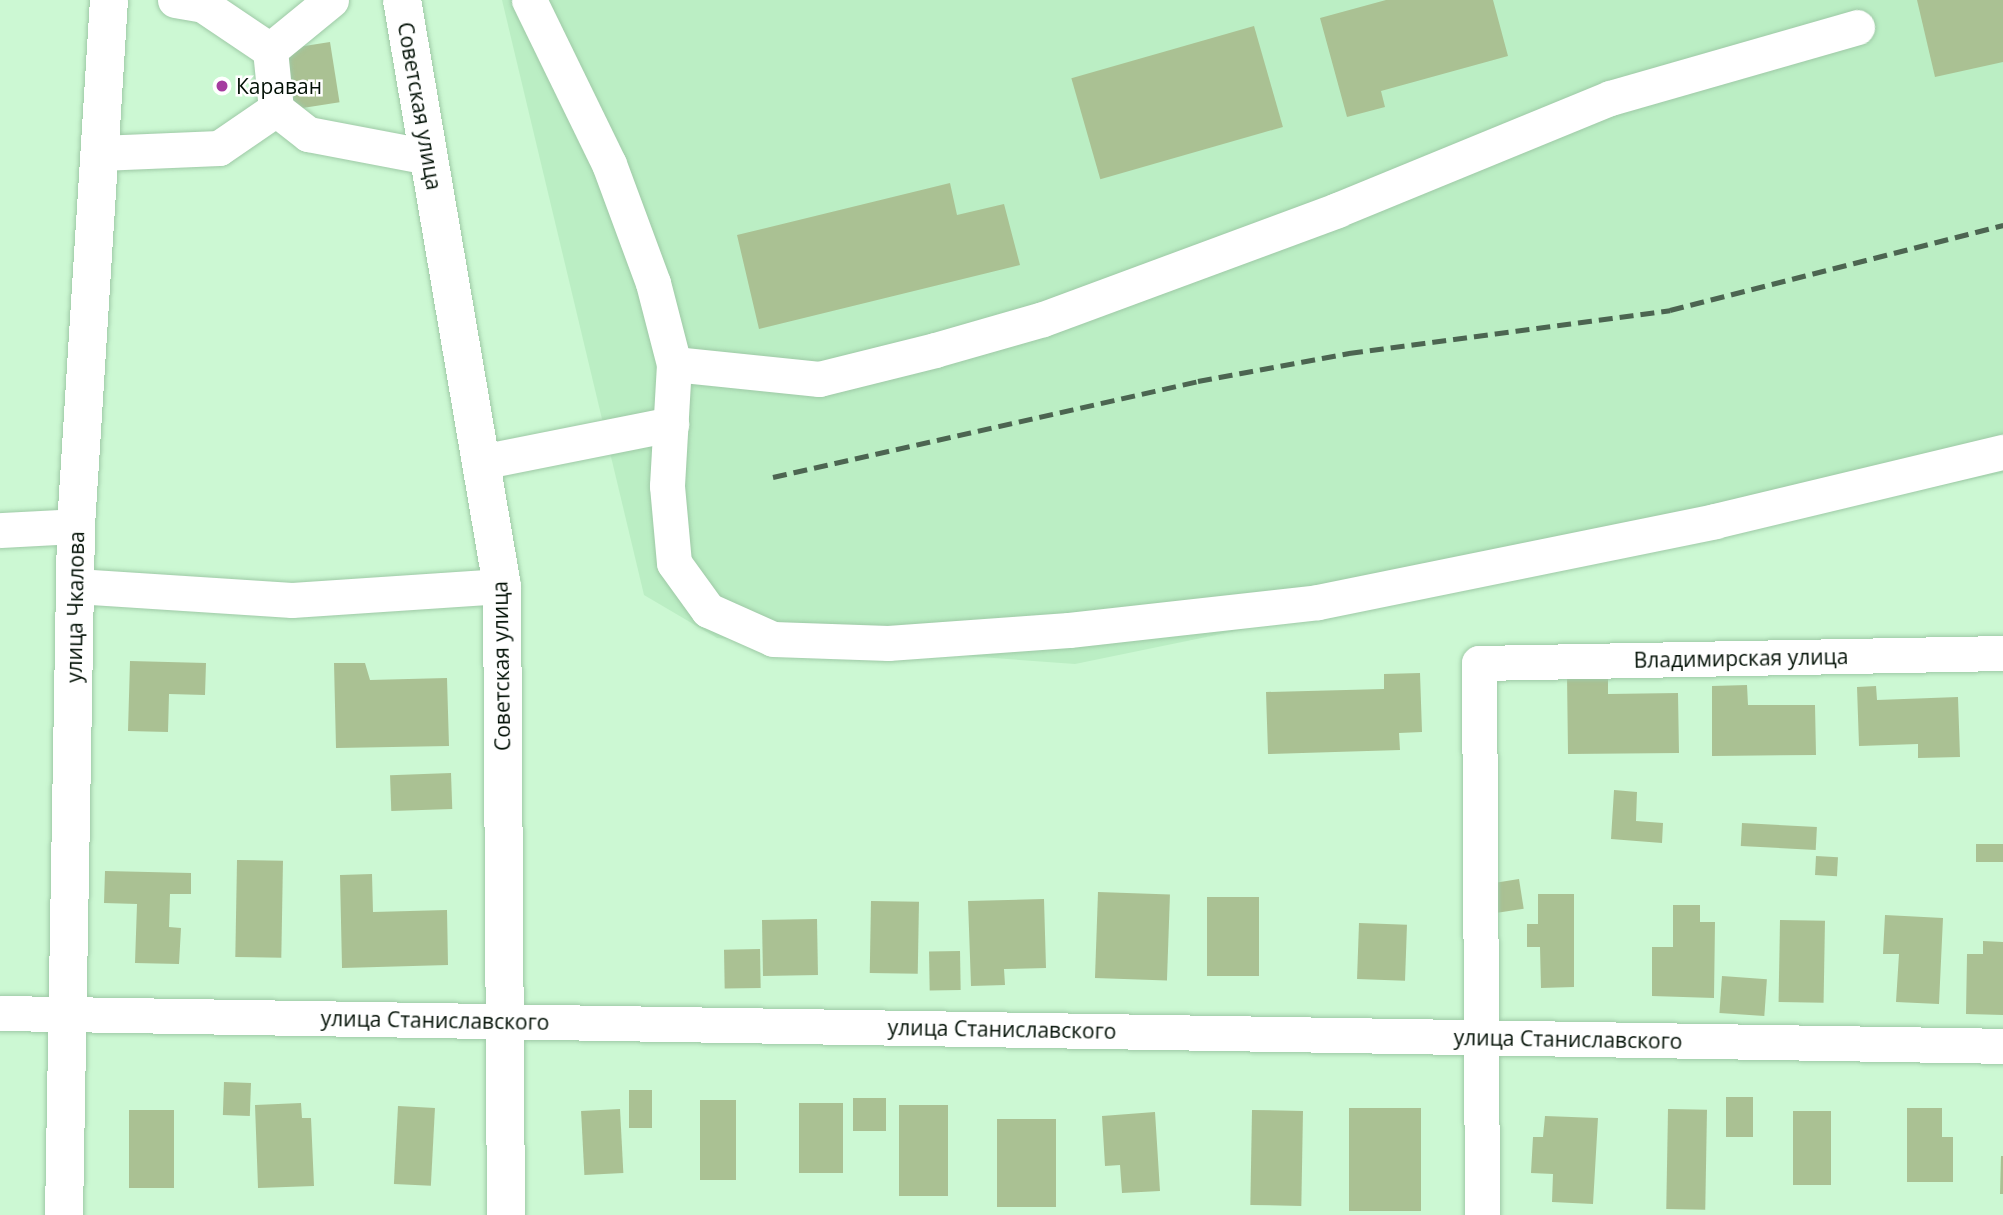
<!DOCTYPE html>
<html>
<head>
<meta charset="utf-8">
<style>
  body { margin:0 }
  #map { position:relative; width:2003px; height:1215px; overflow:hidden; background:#ccf8d3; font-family:"Open Sans",sans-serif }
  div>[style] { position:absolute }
  .built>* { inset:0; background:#bbeec4 }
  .building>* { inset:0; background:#aac193; transform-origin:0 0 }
  .roads { filter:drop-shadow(0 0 2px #9ec9a6) drop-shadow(0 0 2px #9ec9a6) }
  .minor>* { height:35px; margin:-17.5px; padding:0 17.5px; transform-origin:17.5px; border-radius:17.5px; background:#fff }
  .major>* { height:38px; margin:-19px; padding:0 19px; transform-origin:19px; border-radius:19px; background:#fff }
  .rail>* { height:5px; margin-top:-2.5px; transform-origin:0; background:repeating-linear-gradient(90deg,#4c6551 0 14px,transparent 0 21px) }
  .dots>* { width:19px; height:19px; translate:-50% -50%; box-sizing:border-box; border:4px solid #fff; border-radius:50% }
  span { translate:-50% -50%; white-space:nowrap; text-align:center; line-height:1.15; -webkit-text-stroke:5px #fff; paint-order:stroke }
  .poi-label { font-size:21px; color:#021005 }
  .left { translate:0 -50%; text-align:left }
  .street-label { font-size:21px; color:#021005 }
</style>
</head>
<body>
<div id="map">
  <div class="built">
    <i style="clip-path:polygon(502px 0,2003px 0,2003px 473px,1075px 664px,717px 638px,644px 595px)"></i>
  </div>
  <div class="building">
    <i style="clip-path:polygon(1386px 0,1493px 0,1508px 56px,1381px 91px,1385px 107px,1347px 117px,1320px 18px)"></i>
    <i style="clip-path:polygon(1917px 0,2003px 0,2003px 62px,1935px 77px)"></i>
    <i style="left:1254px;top:26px;width:105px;height:190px;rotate:74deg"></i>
    <i style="left:330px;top:42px;width:61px;height:47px;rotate:81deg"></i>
    <i style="clip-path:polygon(950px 183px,957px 215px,1004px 204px,1020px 265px,759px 329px,737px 235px)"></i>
    <i style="clip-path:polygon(130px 661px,206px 663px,205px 695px,169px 694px,168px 732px,128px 731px)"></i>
    <i style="clip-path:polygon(334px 663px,365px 663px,370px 680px,447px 678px,449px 746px,336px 748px)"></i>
    <i style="clip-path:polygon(1420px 673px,1422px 732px,1399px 733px,1400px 750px,1268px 754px,1266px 692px,1384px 689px,1384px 674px)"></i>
    <i style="clip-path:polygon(1567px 675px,1608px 675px,1608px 694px,1678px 693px,1679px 753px,1568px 754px)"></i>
    <i style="clip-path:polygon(1747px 685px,1748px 705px,1815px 705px,1816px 755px,1712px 756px,1712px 686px)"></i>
    <i style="clip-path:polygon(1876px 686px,1877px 700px,1958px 697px,1960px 757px,1918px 758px,1918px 744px,1859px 746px,1857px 687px)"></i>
    <i style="left:451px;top:773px;width:36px;height:61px;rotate:88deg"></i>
    <i style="clip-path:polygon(1614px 790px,1637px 792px,1636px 821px,1663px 823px,1662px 843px,1611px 839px)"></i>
    <i style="left:1742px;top:823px;width:75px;height:23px;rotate:3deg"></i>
    <i style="left:2003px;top:844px;width:18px;height:27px;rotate:90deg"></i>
    <i style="left:1816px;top:856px;width:22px;height:19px;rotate:3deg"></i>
    <i style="left:237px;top:860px;width:46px;height:97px;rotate:1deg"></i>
    <i style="clip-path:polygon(105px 871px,191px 873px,191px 894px,170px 894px,169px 927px,181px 928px,179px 964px,135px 963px,137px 904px,104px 903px)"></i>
    <i style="clip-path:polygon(372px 874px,373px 912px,447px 910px,448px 965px,342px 968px,340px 875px)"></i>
    <i style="left:1519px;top:879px;width:30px;height:30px;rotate:81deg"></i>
    <i style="left:1098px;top:892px;width:72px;height:86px;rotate:2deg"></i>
    <i style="clip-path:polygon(1538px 894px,1574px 894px,1574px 987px,1541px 988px,1540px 947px,1527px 947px,1527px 924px,1538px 924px)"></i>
    <i style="left:1207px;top:897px;width:52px;height:79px"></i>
    <i style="clip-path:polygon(1044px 899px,1046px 968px,1004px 969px,1005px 985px,971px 986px,968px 901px)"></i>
    <i style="left:871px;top:901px;width:48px;height:72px;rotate:1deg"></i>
    <i style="clip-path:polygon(1673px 905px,1700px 905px,1700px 922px,1715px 922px,1714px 998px,1652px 996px,1652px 947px,1673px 947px)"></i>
    <i style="clip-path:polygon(1885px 915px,1943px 918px,1939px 1004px,1896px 1002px,1899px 954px,1883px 954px)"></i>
    <i style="left:817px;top:919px;width:56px;height:55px;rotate:89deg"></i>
    <i style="left:1780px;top:920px;width:45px;height:82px;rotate:1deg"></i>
    <i style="left:1359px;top:923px;width:48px;height:56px;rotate:2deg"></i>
    <i style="clip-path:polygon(1983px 941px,2003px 942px,2003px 1015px,1966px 1014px,1967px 954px,1983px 954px)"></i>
    <i style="left:760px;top:949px;width:39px;height:36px;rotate:89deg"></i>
    <i style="left:960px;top:951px;width:39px;height:31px;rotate:89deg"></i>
    <i style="left:1722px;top:976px;width:45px;height:37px;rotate:4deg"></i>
    <i style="left:224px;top:1082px;width:27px;height:33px;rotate:2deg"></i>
    <i style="left:629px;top:1090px;width:23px;height:38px"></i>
    <i style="left:1726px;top:1097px;width:27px;height:40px"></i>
    <i style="left:853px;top:1098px;width:33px;height:33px"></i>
    <i style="left:700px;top:1100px;width:36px;height:80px"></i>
    <i style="clip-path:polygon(301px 1103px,302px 1118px,311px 1118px,314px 1186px,258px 1188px,255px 1105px)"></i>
    <i style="left:799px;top:1103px;width:44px;height:70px"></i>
    <i style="left:899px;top:1105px;width:49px;height:91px"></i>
    <i style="left:398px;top:1106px;width:37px;height:78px;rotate:3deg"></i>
    <i style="left:1349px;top:1108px;width:72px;height:103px"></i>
    <i style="clip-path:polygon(1907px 1108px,1942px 1108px,1942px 1137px,1953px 1137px,1953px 1182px,1907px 1182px)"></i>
    <i style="left:620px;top:1109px;width:64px;height:39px;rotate:87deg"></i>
    <i style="left:1668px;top:1109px;width:39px;height:100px;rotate:1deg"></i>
    <i style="left:129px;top:1110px;width:45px;height:78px"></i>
    <i style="left:1252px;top:1110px;width:51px;height:95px;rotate:1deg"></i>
    <i style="left:1793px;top:1111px;width:38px;height:74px"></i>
    <i style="clip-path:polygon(1155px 1112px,1160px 1191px,1122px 1193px,1120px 1165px,1105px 1166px,1102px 1116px)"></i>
    <i style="clip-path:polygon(1545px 1116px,1598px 1118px,1593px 1204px,1552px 1202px,1553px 1174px,1531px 1173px,1533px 1137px,1543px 1137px)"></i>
    <i style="left:997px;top:1119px;width:59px;height:88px"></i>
    <i style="clip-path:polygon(2001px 1156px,2003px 1156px,2003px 1194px,2000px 1194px)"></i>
  </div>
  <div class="roads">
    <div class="minor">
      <i style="left:175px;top:0;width:28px;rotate:10deg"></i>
      <i style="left:203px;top:5px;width:81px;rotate:33.9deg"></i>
      <i style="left:331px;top:0;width:79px;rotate:140.7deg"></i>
      <i style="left:270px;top:50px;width:59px;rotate:84.2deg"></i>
      <i style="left:276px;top:109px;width:41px;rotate:38deg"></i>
      <i style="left:308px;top:134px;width:123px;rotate:10.8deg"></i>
      <i style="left:529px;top:0;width:182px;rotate:64deg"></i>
      <i style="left:609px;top:164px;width:127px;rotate:69.7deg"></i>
      <i style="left:653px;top:283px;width:84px;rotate:75.5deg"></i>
      <i style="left:674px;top:364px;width:122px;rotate:93.3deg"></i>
      <i style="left:667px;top:486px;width:77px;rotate:84.8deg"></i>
      <i style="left:674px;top:563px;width:58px;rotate:54.1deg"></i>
      <i style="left:708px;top:610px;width:71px;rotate:24deg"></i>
      <i style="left:773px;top:639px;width:115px;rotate:2deg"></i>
      <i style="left:888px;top:643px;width:181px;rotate:-4.1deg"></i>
      <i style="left:1069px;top:630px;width:251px;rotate:-6.4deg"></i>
      <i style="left:1318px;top:602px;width:405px;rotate:-11.5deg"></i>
      <i style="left:1715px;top:521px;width:296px;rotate:-13.5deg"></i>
      <i style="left:100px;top:153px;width:119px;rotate:-2.4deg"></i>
      <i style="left:219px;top:148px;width:69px;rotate:-34.4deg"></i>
      <i style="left:674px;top:364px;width:146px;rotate:5.9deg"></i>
      <i style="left:819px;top:379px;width:120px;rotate:-14deg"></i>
      <i style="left:935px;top:350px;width:112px;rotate:-16deg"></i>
      <i style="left:1043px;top:319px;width:314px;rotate:-20.3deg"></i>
      <i style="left:1337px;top:210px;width:295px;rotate:-22.3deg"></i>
      <i style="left:1610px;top:98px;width:257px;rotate:-16deg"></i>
      <i style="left:481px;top:462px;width:194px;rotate:-11.3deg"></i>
      <i style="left:0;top:530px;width:76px;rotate:-3deg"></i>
      <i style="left:76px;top:586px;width:216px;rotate:3.7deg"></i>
      <i style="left:292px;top:600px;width:210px;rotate:-3.8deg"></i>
      <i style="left:0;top:1013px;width:2003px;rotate:0.94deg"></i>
      <i style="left:1482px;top:1215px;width:552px;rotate:-90.31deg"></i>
      <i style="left:1479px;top:663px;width:524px;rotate:-1.09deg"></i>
    </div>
    <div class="major">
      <i style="left:402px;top:0;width:594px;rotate:80.32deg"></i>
      <i style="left:502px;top:586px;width:629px;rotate:89.64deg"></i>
      <i style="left:64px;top:1215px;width:689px;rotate:-89deg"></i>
      <i style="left:76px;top:526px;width:527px;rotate:-86.41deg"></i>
    </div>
  </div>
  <div class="rail">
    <i style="left:773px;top:477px;width:436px;rotate:-12.7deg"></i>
    <i style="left:1198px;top:381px;width:154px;rotate:-10.5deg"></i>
    <i style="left:1349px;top:353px;width:324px;rotate:-7.6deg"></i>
    <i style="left:1670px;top:310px;width:344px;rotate:-14.3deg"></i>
  </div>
  <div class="dots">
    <i style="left:222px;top:86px;background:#a53c9f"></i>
  </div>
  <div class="poi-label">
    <span class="left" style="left:236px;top:86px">Караван</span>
  </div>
  <div class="street-label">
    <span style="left:420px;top:106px;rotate:80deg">Советская улица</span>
    <span style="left:75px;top:607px;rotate:-89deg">улица Чкалова</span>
    <span style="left:1741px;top:658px;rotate:-1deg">Владимирская улица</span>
    <span style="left:501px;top:666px;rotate:-91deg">Советская улица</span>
    <span style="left:435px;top:1020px;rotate:1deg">улица Станиславского</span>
    <span style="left:1002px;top:1029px;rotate:1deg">улица Станиславского</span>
    <span style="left:1568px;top:1039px;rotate:1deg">улица Станиславского</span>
  </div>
</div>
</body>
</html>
